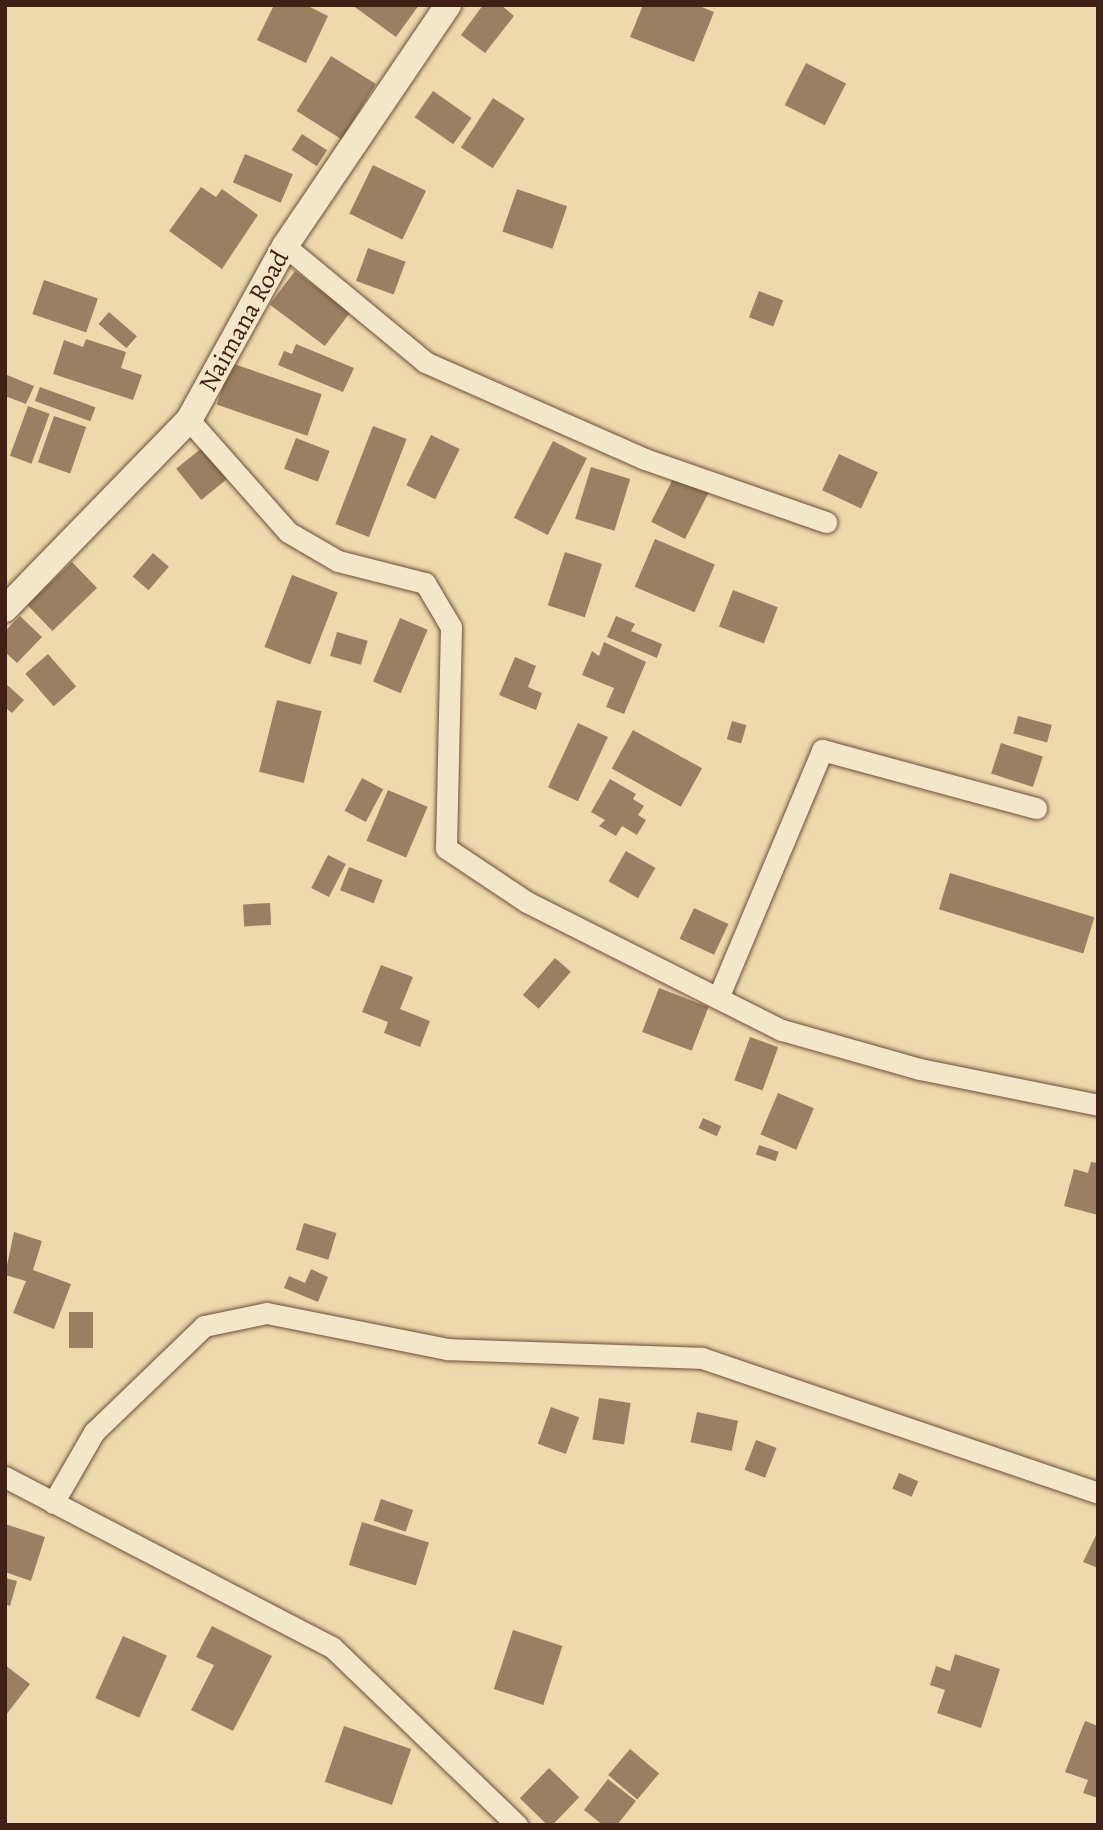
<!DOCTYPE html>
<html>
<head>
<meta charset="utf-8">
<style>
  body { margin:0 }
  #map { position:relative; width:1103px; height:1830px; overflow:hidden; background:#eed9ac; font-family:Alegreya,serif }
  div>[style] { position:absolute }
  .building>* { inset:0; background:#9a8063; transform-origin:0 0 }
  .roads { filter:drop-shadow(0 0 2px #6c4e3a) drop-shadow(0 0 2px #6c4e3a) }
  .minor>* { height:21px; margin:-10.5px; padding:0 10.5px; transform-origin:10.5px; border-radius:10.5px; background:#f4e6c9 }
  .tertiary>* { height:26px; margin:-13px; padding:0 13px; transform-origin:13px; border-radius:13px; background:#f4e6c9 }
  span { translate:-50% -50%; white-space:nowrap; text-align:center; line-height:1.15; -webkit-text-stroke:5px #f4e6c9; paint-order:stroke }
  .street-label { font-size:26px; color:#402014 }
  .frame { position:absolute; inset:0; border:7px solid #402014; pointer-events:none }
</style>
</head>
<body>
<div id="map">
  <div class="building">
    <i style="clip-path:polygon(274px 5px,306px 5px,328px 16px,306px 63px,257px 40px)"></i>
    <i style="clip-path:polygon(352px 5px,419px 5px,396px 37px)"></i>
    <i style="clip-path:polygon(483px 5px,501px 5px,514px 16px,485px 53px,461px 35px)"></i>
    <i style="clip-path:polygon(643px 5px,697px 5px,714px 12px,694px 62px,630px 37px)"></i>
    <i style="left:331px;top:56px;width:53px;height:65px;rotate:32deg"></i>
    <i style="left:806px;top:63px;width:45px;height:47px;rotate:27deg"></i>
    <i style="left:433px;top:91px;width:47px;height:32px;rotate:35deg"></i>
    <i style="left:493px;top:98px;width:38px;height:59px;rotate:33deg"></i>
    <i style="left:302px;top:134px;width:30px;height:19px;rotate:33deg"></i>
    <i style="left:245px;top:154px;width:52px;height:31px;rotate:23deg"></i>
    <i style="left:373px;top:165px;width:59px;height:54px;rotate:26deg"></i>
    <i style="clip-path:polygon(201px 187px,216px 197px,222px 189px,258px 215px,222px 269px,169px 231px)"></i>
    <i style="left:517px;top:189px;width:53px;height:45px;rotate:19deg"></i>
    <i style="left:368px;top:248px;width:40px;height:35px;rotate:20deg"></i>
    <i style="left:295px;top:271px;width:69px;height:42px;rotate:37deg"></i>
    <i style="left:44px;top:280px;width:57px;height:36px;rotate:19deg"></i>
    <i style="left:759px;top:291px;width:26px;height:28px;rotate:21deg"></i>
    <i style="left:109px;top:312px;width:37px;height:16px;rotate:41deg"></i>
    <i style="clip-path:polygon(86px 339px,126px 352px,121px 368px,142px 375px,133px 400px,53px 374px,64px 340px,83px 347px)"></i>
    <i style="clip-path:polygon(296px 344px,354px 368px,343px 392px,278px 365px,284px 351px,292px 354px)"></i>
    <i style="left:231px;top:363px;width:96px;height:44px;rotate:19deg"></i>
    <i style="clip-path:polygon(7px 375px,34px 386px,26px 404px,5px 396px)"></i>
    <i style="left:40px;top:387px;width:59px;height:15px;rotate:20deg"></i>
    <i style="left:28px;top:406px;width:23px;height:53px;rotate:20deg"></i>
    <i style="left:54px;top:416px;width:34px;height:49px;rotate:19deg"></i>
    <i style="left:373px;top:426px;width:36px;height:105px;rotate:21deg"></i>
    <i style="left:431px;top:435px;width:32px;height:56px;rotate:26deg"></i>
    <i style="left:296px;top:438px;width:36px;height:33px;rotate:21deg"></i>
    <i style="left:553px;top:441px;width:38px;height:86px;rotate:27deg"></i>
    <i style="left:208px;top:443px;width:40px;height:41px;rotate:51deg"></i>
    <i style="left:839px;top:454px;width:43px;height:40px;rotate:25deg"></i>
    <i style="left:591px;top:467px;width:41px;height:54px;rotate:17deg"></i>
    <i style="left:677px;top:471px;width:38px;height:57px;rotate:27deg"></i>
    <i style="left:655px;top:539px;width:65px;height:52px;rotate:23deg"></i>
    <i style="left:565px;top:552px;width:39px;height:56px;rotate:18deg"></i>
    <i style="left:153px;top:553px;width:21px;height:31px;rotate:41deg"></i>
    <i style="left:72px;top:562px;width:36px;height:62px;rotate:46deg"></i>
    <i style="left:292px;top:575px;width:49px;height:77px;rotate:21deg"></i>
    <i style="left:733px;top:590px;width:48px;height:39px;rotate:21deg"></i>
    <i style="clip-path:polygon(20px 616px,42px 637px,17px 663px,5px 652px,5px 631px)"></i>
    <i style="clip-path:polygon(616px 616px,635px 624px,631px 631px,662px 644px,657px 658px,607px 637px)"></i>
    <i style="left:400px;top:618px;width:30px;height:69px;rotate:23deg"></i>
    <i style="left:337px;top:632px;width:32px;height:25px;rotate:16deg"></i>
    <i style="clip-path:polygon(604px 642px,646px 662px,624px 714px,606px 707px,614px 688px,582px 675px,592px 651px,599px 656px)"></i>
    <i style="left:48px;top:654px;width:43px;height:30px;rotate:49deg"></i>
    <i style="clip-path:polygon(515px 657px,536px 666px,528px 687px,542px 693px,536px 710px,499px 695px)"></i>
    <i style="clip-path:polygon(5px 683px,24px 700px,12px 713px,5px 707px)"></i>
    <i style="left:277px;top:700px;width:46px;height:74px;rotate:14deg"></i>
    <i style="left:1018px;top:716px;width:35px;height:18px;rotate:15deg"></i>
    <i style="left:732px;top:721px;width:15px;height:19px;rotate:16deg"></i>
    <i style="left:578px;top:723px;width:33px;height:71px;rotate:25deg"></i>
    <i style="left:633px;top:730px;width:79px;height:44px;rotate:29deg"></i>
    <i style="left:1001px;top:743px;width:44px;height:32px;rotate:18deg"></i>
    <i style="left:362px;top:778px;width:24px;height:37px;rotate:28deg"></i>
    <i style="clip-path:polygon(610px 779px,636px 794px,633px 799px,644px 806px,638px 815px,646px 820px,637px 835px,622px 826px,616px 836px,599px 826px,605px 820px,591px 812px)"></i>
    <i style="left:388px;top:790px;width:43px;height:55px;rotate:23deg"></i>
    <i style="left:626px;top:851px;width:34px;height:35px;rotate:30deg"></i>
    <i style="left:328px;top:855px;width:20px;height:37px;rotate:27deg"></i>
    <i style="left:349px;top:867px;width:36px;height:25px;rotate:21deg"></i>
    <i style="left:950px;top:873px;width:151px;height:38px;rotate:17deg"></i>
    <i style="left:270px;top:903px;width:22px;height:27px;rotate:87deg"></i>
    <i style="left:694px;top:908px;width:38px;height:34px;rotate:25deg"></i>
    <i style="left:555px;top:958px;width:21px;height:49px;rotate:41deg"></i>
    <i style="clip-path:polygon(381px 965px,413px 977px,400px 1009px,430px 1021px,420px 1047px,384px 1033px,388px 1022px,362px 1012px)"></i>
    <i style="left:659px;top:988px;width:53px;height:47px;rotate:21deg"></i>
    <i style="left:750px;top:1037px;width:30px;height:46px;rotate:20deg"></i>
    <i style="left:778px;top:1093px;width:39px;height:45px;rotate:23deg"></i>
    <i style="left:703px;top:1118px;width:20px;height:11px;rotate:24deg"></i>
    <i style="left:759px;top:1145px;width:21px;height:10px;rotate:19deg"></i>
    <i style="clip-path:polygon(1091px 1162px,1098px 1163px,1098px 1215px,1064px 1206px,1074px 1169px,1088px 1173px)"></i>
    <i style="left:304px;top:1223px;width:34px;height:28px;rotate:17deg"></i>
    <i style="clip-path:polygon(14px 1232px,42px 1241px,33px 1270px,71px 1284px,54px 1329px,13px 1313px,26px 1281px,5px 1275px)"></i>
    <i style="clip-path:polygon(311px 1269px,328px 1277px,318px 1302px,284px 1288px,289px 1276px,305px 1283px)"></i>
    <i style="left:69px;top:1312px;width:24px;height:36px"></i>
    <i style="left:599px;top:1398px;width:32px;height:42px;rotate:9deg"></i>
    <i style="left:551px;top:1407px;width:30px;height:39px;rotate:20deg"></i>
    <i style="left:697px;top:1412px;width:42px;height:31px;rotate:12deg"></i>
    <i style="left:756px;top:1440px;width:22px;height:32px;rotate:21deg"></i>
    <i style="left:899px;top:1473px;width:21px;height:17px;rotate:23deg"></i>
    <i style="left:381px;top:1499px;width:34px;height:23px;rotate:19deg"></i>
    <i style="left:362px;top:1522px;width:70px;height:45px;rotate:17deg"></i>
    <i style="clip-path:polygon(5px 1524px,45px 1537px,31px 1581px,5px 1572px)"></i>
    <i style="clip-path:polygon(1098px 1531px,1098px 1568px,1083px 1562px)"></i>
    <i style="clip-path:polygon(5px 1578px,17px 1581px,10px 1606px,5px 1604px)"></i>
    <i style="clip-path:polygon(212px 1626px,272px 1656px,233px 1731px,191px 1710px,214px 1665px,196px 1657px)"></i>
    <i style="left:513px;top:1630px;width:52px;height:62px;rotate:18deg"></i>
    <i style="left:123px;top:1636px;width:48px;height:68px;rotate:24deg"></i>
    <i style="clip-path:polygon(955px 1654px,1000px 1669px,981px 1728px,937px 1713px,945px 1690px,930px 1685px,936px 1666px,950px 1671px)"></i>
    <i style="clip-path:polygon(5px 1665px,30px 1684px,5px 1716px)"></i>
    <i style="clip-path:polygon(1085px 1721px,1098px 1726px,1098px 1798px,1083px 1793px,1088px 1780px,1065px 1772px)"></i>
    <i style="left:344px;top:1726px;width:71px;height:59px;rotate:19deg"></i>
    <i style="left:630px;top:1749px;width:38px;height:34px;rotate:40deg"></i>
    <i style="left:549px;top:1768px;width:42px;height:42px;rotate:44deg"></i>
    <i style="clip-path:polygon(608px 1779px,636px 1801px,617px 1825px,603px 1825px,584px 1810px)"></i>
  </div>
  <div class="roads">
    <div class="minor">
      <i style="left:285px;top:246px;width:182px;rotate:39.6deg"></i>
      <i style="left:425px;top:362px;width:240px;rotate:23.8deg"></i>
      <i style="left:645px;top:459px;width:192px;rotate:19.2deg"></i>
      <i style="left:189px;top:420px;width:149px;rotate:48.5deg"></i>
      <i style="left:288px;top:532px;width:58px;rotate:30.1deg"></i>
      <i style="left:338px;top:561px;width:90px;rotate:14.2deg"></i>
      <i style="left:425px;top:583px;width:51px;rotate:59.4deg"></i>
      <i style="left:451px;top:627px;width:221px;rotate:91.3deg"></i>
      <i style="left:446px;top:848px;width:97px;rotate:33.7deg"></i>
      <i style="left:527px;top:902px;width:285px;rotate:26.7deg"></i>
      <i style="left:782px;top:1030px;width:143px;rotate:15.8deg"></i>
      <i style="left:920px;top:1069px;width:182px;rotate:11.4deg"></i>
      <i style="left:718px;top:998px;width:269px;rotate:-67.2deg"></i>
      <i style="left:822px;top:750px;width:222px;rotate:15.2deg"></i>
      <i style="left:5px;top:1477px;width:369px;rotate:27.5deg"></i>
      <i style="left:332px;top:1647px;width:257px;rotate:43.9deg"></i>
      <i style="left:53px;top:1503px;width:82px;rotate:-60deg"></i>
      <i style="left:94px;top:1432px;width:153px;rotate:-43.9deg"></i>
      <i style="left:204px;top:1326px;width:64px;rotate:-11.7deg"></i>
      <i style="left:267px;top:1313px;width:184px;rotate:11.3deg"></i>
      <i style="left:447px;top:1349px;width:255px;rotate:2deg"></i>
      <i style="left:702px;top:1358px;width:418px;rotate:18.8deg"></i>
    </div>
    <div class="tertiary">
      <i style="left:5px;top:609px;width:264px;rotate:-45.8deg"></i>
      <i style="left:189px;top:420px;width:199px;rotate:-61.1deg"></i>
      <i style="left:285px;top:246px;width:291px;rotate:-55.9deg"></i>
    </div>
  </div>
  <div class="street-label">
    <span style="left:244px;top:321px;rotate:-61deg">Naimana Road</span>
  </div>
  <div class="frame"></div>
</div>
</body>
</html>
